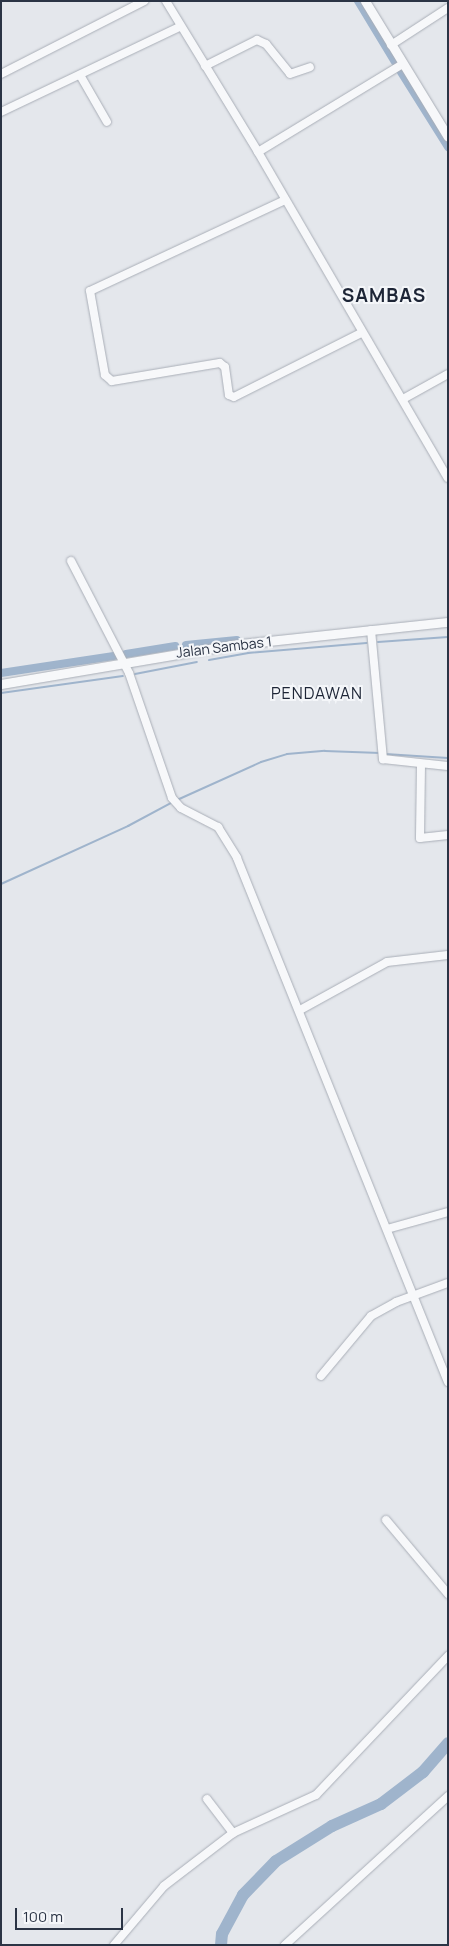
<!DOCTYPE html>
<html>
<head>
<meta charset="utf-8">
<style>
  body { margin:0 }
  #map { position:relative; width:449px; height:1946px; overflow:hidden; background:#e4e7ec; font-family:Manrope,sans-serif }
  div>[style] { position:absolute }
  .stream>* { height:2px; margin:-1px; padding:0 1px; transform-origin:1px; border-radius:1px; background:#9fb4cc }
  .canal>* { height:8px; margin:-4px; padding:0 4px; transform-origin:4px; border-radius:4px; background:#9fb4cc }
  .river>* { height:12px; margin:-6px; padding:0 6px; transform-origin:6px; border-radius:6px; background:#9fb4cc }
  .roads { filter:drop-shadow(0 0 1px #a9aeb7) drop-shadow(0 0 1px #a9aeb7) }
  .minor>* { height:8px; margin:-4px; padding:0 4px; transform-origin:4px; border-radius:4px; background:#f7f8fa }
  .tertiary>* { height:9px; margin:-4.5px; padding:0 4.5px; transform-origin:4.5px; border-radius:4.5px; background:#f7f8fa }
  span { translate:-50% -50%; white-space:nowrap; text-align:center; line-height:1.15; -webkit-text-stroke:4px #f4f6f9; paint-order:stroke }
  .street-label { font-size:14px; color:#2b3445 }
  .quarter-label { font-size:16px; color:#1d2536; letter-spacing:1px }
  .district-label { font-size:19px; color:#1d2536; font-weight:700; letter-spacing:1px }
  .frame { position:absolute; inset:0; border:2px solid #2b3445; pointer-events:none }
  .scale { position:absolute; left:15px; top:1908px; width:108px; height:22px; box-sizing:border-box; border:2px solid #2b3445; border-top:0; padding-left:6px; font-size:15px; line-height:18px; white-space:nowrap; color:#2b3445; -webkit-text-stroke:4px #f4f6f9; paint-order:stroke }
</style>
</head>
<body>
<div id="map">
  <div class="stream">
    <i style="left:378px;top:642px;width:70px;rotate:-4.1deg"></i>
    <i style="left:209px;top:660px;width:40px;rotate:-10deg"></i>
    <i style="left:248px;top:653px;width:119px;rotate:-4.8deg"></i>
    <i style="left:135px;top:674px;width:63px;rotate:-11deg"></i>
    <i style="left:1px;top:693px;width:123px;rotate:-7.9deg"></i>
    <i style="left:385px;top:754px;width:63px;rotate:3.6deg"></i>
    <i style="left:177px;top:800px;width:92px;rotate:-24.3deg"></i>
    <i style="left:261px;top:762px;width:27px;rotate:-17deg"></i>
    <i style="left:287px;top:754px;width:38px;rotate:-5deg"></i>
    <i style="left:325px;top:751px;width:55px;rotate:2.1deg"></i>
    <i style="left:1px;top:884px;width:140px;rotate:-24.5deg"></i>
    <i style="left:128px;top:826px;width:51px;rotate:-28.1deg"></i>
  </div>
  <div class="canal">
    <i style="left:358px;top:1px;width:71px;rotate:58.8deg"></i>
    <i style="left:401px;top:72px;width:89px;rotate:57.9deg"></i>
    <i style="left:186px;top:645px;width:51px;rotate:-5.6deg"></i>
    <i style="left:126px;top:654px;width:50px;rotate:-9.3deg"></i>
    <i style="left:1px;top:673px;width:114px;rotate:-8.6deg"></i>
  </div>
  <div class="river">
    <i style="left:221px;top:1945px;width:11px;rotate:-85deg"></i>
    <i style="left:222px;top:1934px;width:44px;rotate:-61.7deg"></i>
    <i style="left:243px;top:1895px;width:47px;rotate:-45.9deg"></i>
    <i style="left:276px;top:1861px;width:66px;rotate:-32deg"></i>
    <i style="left:332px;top:1826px;width:54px;rotate:-24.2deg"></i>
    <i style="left:381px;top:1804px;width:53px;rotate:-37.3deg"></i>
    <i style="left:423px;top:1772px;width:38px;rotate:-49deg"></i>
  </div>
  <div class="roads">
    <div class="minor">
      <i style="left:166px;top:1px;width:177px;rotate:58.6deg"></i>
      <i style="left:258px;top:152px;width:377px;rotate:59.8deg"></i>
      <i style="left:391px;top:45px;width:68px;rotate:-33deg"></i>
      <i style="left:205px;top:66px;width:58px;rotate:-26.6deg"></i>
      <i style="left:257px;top:40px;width:10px;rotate:24deg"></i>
      <i style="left:266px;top:44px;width:38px;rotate:51deg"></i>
      <i style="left:290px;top:74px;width:21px;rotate:-19deg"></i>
      <i style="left:1px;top:74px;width:161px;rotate:-27deg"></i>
      <i style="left:80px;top:75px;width:54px;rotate:60.1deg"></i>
      <i style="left:1px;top:112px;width:199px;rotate:-25.5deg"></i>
      <i style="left:258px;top:152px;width:170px;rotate:-31.3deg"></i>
      <i style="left:285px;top:200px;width:215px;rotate:155deg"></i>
      <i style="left:90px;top:291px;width:85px;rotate:79.9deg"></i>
      <i style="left:105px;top:375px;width:9px;rotate:41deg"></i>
      <i style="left:112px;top:381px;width:109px;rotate:-9.5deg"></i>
      <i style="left:220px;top:363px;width:6px;rotate:39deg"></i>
      <i style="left:225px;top:367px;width:28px;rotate:82deg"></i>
      <i style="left:229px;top:395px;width:5px;rotate:22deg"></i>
      <i style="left:234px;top:397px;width:142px;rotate:-26.7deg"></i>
      <i style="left:403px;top:399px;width:51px;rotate:-29.1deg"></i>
      <i style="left:71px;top:561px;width:126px;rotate:62.6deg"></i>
      <i style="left:129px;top:673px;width:132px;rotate:71deg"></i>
      <i style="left:172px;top:798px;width:13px;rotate:48deg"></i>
      <i style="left:181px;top:808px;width:42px;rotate:27.2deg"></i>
      <i style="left:218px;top:827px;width:36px;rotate:58deg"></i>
      <i style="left:237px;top:858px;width:565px;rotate:68.07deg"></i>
      <i style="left:371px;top:630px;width:130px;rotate:84.7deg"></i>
      <i style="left:383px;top:759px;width:65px;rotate:6.1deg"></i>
      <i style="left:421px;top:765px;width:73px;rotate:90.8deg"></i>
      <i style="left:420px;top:838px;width:28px;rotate:-6deg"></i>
      <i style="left:300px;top:1010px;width:99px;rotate:-28.9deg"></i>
      <i style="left:387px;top:962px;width:61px;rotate:-6.5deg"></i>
      <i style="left:387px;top:1229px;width:63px;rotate:-15.6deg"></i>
      <i style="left:321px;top:1376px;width:78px;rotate:-50.2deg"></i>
      <i style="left:371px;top:1316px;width:29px;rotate:-29deg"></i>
      <i style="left:396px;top:1302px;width:55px;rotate:-20.1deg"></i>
      <i style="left:386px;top:1520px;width:97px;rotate:50deg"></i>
      <i style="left:207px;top:1799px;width:43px;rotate:52.6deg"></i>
      <i style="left:114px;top:1945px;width:77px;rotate:-49.7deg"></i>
      <i style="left:164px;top:1886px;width:87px;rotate:-37.5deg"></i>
      <i style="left:233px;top:1833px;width:91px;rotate:-24.6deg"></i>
      <i style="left:316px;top:1795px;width:192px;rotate:-46.5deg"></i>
      <i style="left:285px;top:1945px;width:221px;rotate:-42.4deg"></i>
    </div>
    <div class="tertiary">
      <i style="left:365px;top:1px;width:159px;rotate:58.6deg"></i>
      <i style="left:1px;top:684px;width:233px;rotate:-9.6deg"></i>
      <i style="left:231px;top:645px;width:218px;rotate:-6.1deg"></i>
    </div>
  </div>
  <div class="street-label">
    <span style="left:224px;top:647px;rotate:-7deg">Jalan Sambas 1</span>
  </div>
  <div class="quarter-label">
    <span style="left:317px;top:693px">PENDAWAN</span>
  </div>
  <div class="district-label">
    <span style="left:384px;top:296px">SAMBAS</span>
  </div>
  <div class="frame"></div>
  <div class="scale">100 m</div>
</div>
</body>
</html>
